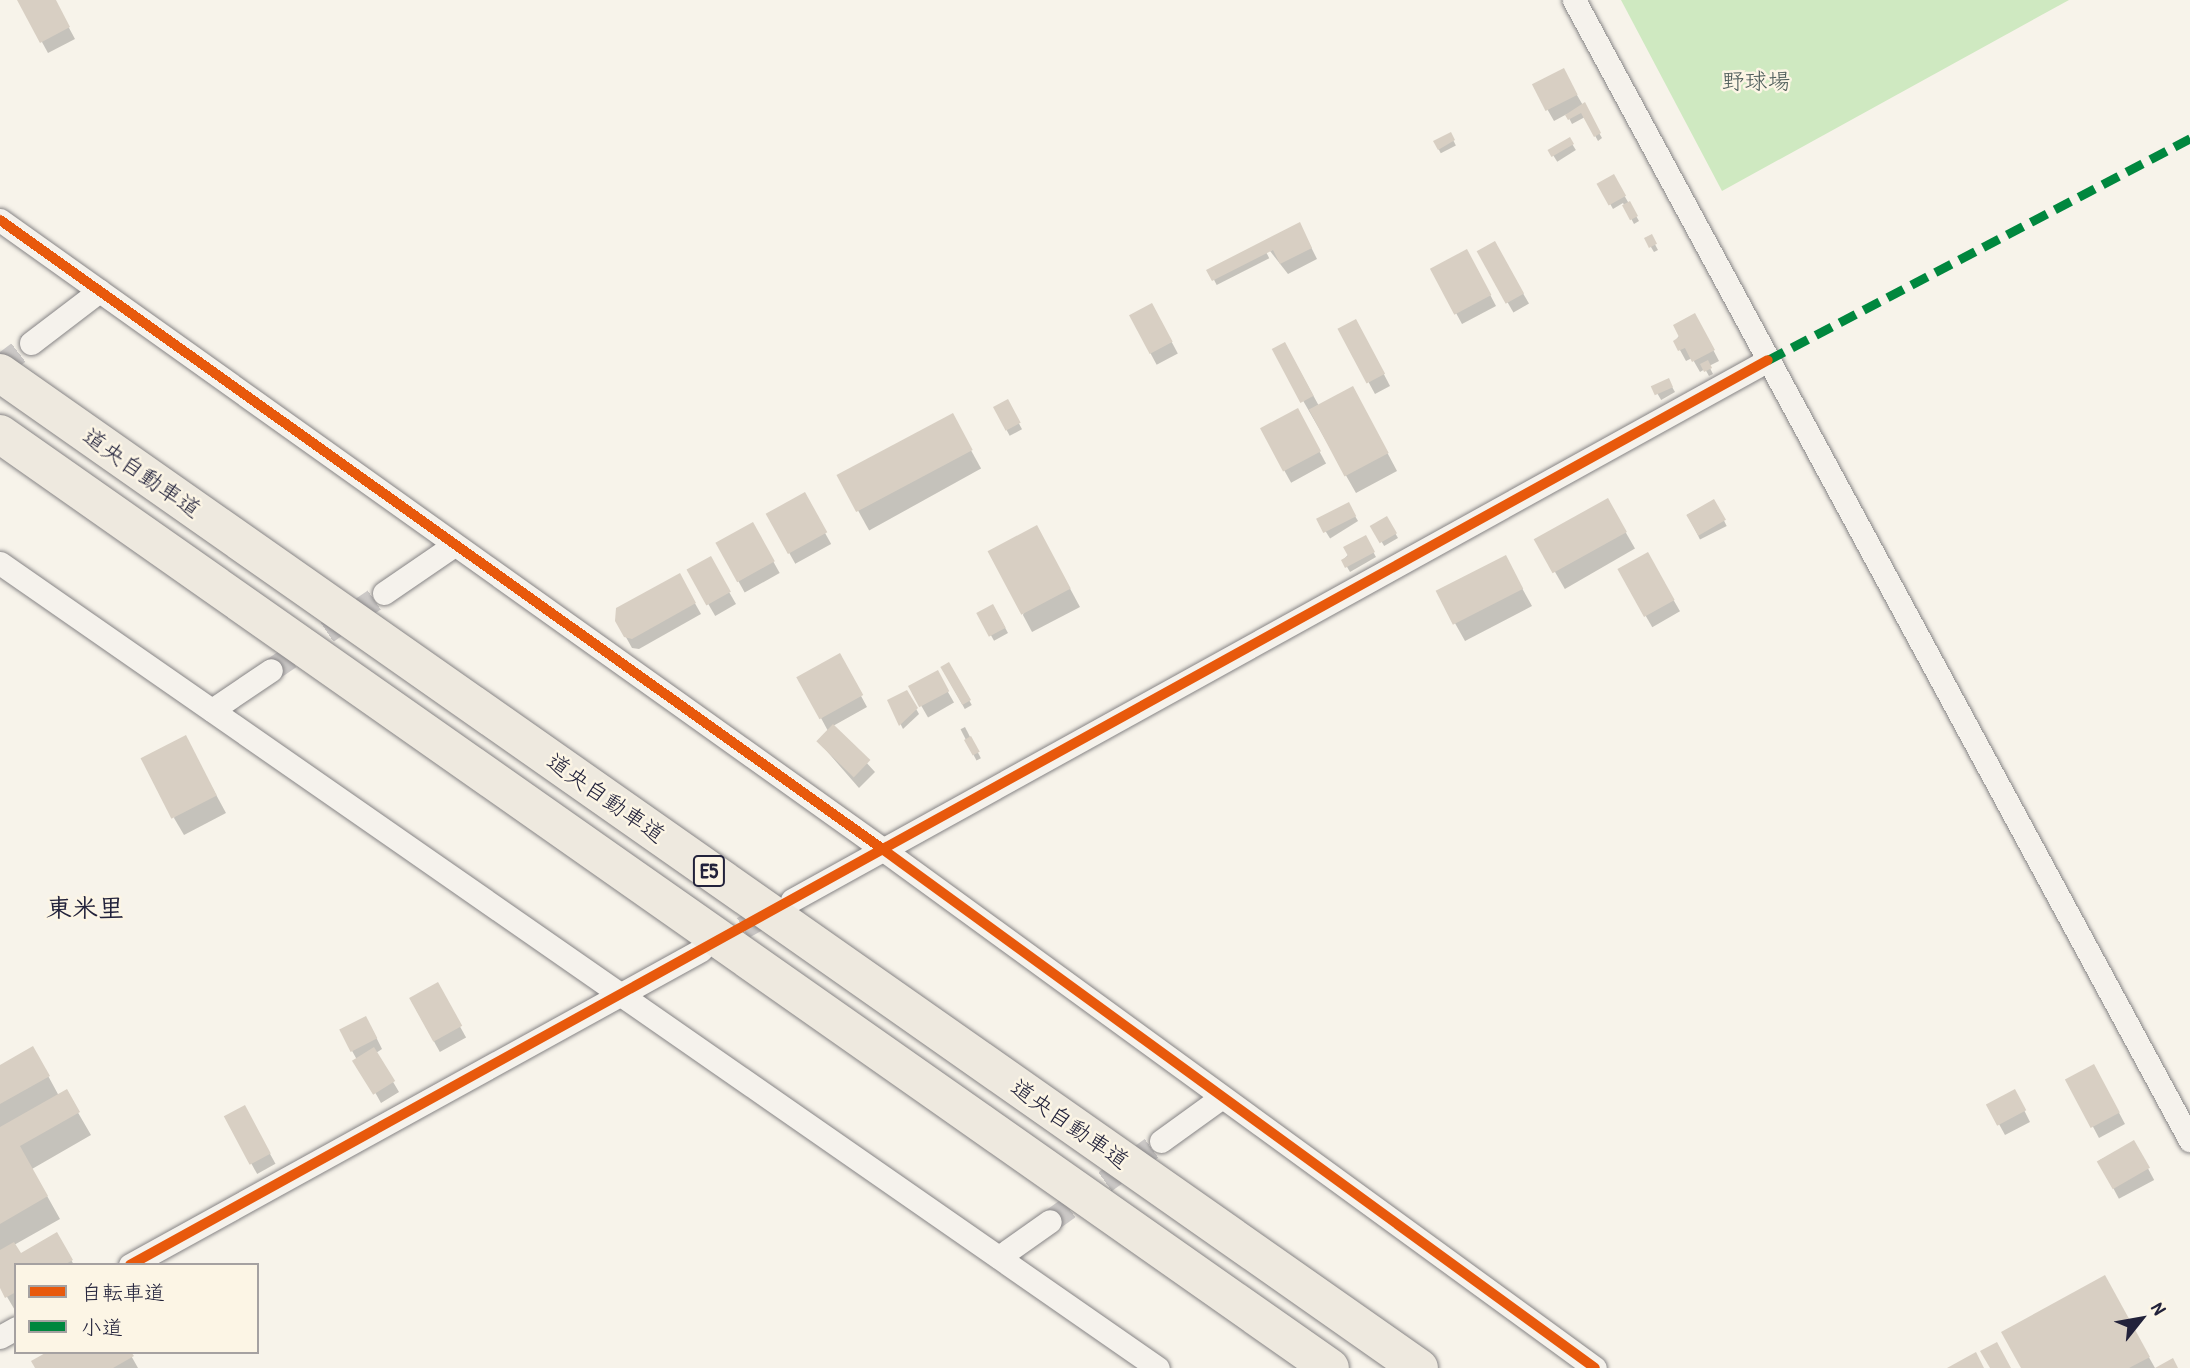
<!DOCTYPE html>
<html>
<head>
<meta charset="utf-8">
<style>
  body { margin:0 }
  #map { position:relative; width:2190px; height:1368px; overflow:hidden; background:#f7f3ea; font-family:"Patrick Hand","Klee One",sans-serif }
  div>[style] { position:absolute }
  .green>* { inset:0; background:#cfe9c1 }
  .shadow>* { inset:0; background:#0003; transform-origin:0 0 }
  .building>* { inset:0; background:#d8cfc3; transform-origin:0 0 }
  .minor-tunnel>* { height:23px; margin-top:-11.5px; transform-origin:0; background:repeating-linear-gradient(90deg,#ccc9c7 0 23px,transparent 0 34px) }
  .roads { filter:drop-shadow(0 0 2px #868485) drop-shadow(0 0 2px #868485) }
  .minor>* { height:23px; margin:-11.5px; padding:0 11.5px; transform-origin:11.5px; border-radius:11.5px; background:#f5f2ec }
  .motorway>* { height:38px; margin:-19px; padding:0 19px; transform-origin:19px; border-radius:19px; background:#eee9df }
  .quiet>* { height:9px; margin-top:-4.5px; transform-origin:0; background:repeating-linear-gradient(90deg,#00873e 0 18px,transparent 0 27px) }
  .cycleway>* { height:10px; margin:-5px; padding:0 5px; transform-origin:5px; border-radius:5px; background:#e8590c }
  span { translate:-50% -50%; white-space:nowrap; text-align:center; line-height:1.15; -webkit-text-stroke:5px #fcf5e5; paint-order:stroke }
  .shield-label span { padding:2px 5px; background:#fcf5e5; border:2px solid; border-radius:5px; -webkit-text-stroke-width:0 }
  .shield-label { font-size:21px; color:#22223b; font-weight:700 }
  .park-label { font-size:23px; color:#4c5b59 }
  .street-label { font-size:23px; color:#22223b }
  .quarter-label { font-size:26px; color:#22223b; font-weight:700 }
  .legend { position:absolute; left:14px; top:1263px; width:245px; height:91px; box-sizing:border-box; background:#fcf5e5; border:2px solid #a5a1a1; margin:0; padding:9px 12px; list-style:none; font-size:21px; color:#22223b }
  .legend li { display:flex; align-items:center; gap:14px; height:35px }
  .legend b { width:35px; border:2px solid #a5a1a1 }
  .north { position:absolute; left:2106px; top:1284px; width:70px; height:70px; -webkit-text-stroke:5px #fcf5e5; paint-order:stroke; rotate:59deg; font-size:19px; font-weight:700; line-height:28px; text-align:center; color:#22223b }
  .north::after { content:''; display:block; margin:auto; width:24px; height:32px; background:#22223b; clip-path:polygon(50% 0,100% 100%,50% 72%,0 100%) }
</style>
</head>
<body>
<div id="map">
  <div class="green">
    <i style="clip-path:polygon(1621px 0,2069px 0,1722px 191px)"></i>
  </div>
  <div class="shadow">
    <i style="clip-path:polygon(19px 0,54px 0,75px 39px,48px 53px)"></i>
    <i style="clip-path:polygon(1563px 71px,1602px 138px,1598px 141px,1585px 117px,1572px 124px,1567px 114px,1554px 121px,1534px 86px)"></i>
    <i style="left:1450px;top:134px;width:13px;height:17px;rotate:63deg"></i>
    <i style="left:1569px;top:139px;width:13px;height:22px;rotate:58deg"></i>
    <i style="clip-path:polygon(1613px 176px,1639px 221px,1634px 224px,1623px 203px,1613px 209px,1599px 184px)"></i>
    <i style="clip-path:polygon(1305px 235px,1317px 259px,1288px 274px,1270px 251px)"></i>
    <i style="clip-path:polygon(1651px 237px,1658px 250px,1654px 252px,1646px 239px)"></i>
    <i style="left:1494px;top:243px;width:70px;height:18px;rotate:60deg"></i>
    <i style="left:1262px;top:244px;width:16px;height:59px;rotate:63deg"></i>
    <i style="clip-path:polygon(1473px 262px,1496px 306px,1462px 324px,1432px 269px)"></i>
    <i style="left:1152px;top:305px;width:55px;height:24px;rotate:62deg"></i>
    <i style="clip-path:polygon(1695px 315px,1719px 361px,1709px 366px,1713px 374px,1709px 376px,1705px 369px,1700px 372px,1692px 358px,1686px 361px,1675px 341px)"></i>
    <i style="clip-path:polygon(1362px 332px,1390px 386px,1375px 394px,1369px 383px)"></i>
    <i style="clip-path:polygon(1285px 344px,1319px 406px,1362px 405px,1397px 471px,1356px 493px,1274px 350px)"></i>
    <i style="left:1668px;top:380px;width:14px;height:16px;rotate:60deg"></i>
    <i style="left:1007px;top:401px;width:32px;height:14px;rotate:62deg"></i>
    <i style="left:1297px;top:411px;width:60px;height:40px;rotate:61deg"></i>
    <i style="left:952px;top:416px;width:60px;height:128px;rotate:61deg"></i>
    <i style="left:804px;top:495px;width:56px;height:41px;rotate:61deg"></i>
    <i style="left:1607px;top:500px;width:56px;height:81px;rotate:60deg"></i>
    <i style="left:1714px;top:501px;width:28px;height:30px;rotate:63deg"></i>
    <i style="left:1348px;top:505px;width:19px;height:33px;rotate:58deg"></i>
    <i style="left:1387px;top:519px;width:22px;height:16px;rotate:60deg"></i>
    <i style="left:753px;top:525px;width:55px;height:40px;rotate:61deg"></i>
    <i style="clip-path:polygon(1365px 537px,1376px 557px,1350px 572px,1343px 560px)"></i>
    <i style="clip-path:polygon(1046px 544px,1080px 607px,1032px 632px,1023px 615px)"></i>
    <i style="left:1647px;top:554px;width:66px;height:32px;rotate:60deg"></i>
    <i style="left:710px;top:559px;width:52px;height:24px;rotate:60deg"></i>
    <i style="clip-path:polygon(1514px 574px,1532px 606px,1465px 641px,1438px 593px)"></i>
    <i style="clip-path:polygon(679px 575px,701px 614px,639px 649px,632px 648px,617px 621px)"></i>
    <i style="left:993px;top:606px;width:31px;height:16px;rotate:61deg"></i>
    <i style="clip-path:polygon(839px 655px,867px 707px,833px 726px,875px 772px,859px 788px,818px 741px,828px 731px,821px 718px)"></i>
    <i style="left:949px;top:664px;width:47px;height:8px;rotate:61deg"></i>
    <i style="left:937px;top:673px;width:34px;height:30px;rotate:60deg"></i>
    <i style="clip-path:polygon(907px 693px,919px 714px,903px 729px,889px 701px)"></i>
    <i style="left:965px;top:727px;width:35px;height:5px;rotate:63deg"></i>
    <i style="clip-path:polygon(194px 754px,226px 813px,184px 835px,174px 818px)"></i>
    <i style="left:437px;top:985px;width:60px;height:30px;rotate:61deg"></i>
    <i style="clip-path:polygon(372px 1029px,382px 1049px,376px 1053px,399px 1092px,381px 1103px,341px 1031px)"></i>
    <i style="clip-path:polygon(33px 1048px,59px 1096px,66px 1092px,91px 1135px,32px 1169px,60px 1219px,14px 1245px,20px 1255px,57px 1235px,74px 1265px,16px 1265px,16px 1312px,0 1285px,0 1067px)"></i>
    <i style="clip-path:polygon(2100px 1077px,2125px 1124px,2099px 1138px,2068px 1080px)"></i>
    <i style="clip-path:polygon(2020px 1102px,2030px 1122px,2005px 1135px,1988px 1104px)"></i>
    <i style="left:244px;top:1107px;width:65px;height:21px;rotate:61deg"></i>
    <i style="left:2134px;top:1142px;width:43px;height:40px;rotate:62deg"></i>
    <i style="clip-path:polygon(2104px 1277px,2155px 1368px,2023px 1368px)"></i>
    <i style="clip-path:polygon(129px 1352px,138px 1368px,37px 1368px)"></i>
  </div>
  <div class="building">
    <i style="clip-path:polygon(17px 0,56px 0,70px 27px,40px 43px)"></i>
    <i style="left:1564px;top:68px;width:30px;height:36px;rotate:63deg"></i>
    <i style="clip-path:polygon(1585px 102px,1601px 133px,1594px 137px,1581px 113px,1568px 120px,1565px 115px)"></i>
    <i style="clip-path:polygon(1451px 132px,1455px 140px,1438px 150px,1433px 141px)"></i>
    <i style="left:1570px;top:137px;width:8px;height:26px;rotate:60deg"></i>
    <i style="left:1614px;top:174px;width:25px;height:20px;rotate:61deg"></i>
    <i style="left:1630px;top:201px;width:17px;height:9px;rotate:62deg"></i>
    <i style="clip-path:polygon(1300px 222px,1312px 248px,1280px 264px,1273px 250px,1212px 281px,1206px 270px)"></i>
    <i style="left:1652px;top:234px;width:11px;height:9px;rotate:63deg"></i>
    <i style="left:1495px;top:241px;width:60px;height:21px;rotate:61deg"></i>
    <i style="left:1467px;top:249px;width:52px;height:42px;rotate:62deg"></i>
    <i style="left:1152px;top:303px;width:44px;height:26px;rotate:62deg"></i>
    <i style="clip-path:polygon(1695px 313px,1715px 350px,1692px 362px,1685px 348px,1678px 351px,1673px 341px,1679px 337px,1673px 325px)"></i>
    <i style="left:1356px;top:319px;width:62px;height:21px;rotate:62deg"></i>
    <i style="left:1285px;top:342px;width:61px;height:15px;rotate:62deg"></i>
    <i style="left:1708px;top:360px;width:9px;height:9px;rotate:63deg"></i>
    <i style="left:1669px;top:378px;width:10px;height:20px;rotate:66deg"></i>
    <i style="left:1353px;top:386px;width:76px;height:50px;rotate:62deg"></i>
    <i style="left:1008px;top:399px;width:27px;height:17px;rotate:62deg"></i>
    <i style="left:1298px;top:408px;width:49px;height:43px;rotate:62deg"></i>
    <i style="left:953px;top:413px;width:42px;height:132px;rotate:62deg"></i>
    <i style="left:805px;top:492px;width:46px;height:45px;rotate:61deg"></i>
    <i style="left:1608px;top:498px;width:39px;height:85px;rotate:61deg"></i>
    <i style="left:1714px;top:499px;width:24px;height:32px;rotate:60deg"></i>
    <i style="left:1349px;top:502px;width:16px;height:37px;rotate:63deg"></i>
    <i style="left:1387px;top:516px;width:20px;height:20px;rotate:60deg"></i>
    <i style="left:753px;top:522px;width:45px;height:43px;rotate:61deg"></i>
    <i style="left:1037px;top:525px;width:72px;height:56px;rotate:62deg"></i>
    <i style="clip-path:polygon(1366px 535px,1375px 552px,1345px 568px,1341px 560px,1348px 556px,1343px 547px)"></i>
    <i style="left:1648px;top:552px;width:55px;height:35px;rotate:61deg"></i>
    <i style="left:1506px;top:555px;width:38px;height:79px;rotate:63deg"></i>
    <i style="left:711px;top:556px;width:41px;height:28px;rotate:61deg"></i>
    <i style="clip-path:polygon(680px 573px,696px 603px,632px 639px,624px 637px,615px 621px,616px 608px)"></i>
    <i style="left:993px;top:604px;width:27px;height:19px;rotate:62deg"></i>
    <i style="left:840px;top:653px;width:48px;height:50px;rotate:61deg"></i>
    <i style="left:949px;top:662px;width:44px;height:10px;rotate:60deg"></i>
    <i style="left:938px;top:670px;width:24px;height:34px;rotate:62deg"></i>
    <i style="clip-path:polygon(907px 690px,918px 708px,899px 726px,887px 700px)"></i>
    <i style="left:833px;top:724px;width:52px;height:24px;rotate:44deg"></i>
    <i style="left:186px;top:735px;width:68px;height:51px;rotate:63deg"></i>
    <i style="left:971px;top:736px;width:18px;height:8px;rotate:61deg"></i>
    <i style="left:438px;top:982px;width:50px;height:33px;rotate:61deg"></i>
    <i style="left:366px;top:1016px;width:25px;height:30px;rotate:63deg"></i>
    <i style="clip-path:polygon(33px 1046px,50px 1076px,0 1104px,0 1065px)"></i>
    <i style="left:374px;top:1047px;width:40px;height:26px;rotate:58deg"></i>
    <i style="left:2094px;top:1064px;width:55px;height:33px;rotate:62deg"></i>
    <i style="clip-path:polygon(67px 1089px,80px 1112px,20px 1146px,48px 1196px,0 1224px,0 1127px)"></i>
    <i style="left:2015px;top:1089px;width:24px;height:33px;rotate:62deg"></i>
    <i style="left:245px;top:1105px;width:55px;height:24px;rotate:62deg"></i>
    <i style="left:2134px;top:1140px;width:32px;height:43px;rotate:60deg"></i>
    <i style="clip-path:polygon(57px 1232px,73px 1260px,64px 1265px,16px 1265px,16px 1292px,5px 1298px,0 1288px,0 1250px,14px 1242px,21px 1253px)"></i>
    <i style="clip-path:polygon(2105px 1275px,2150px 1357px,2129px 1368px,2021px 1368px,2001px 1332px)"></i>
    <i style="clip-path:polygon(1997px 1342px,2011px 1368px,1990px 1368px,1980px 1351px)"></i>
    <i style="clip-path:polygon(47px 1352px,131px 1352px,134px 1356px,113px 1368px,35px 1368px,31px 1361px)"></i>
    <i style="clip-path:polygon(1976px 1352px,1984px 1368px,1947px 1368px)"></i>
    <i style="clip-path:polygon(2173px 1358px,2178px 1368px,2155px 1368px)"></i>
  </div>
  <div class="minor-tunnel">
    <i style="left:0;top:366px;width:39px;rotate:-37deg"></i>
    <i style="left:271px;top:670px;width:137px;rotate:-34.3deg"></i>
    <i style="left:713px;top:944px;width:74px;rotate:-29deg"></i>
    <i style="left:1050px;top:1221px;width:137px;rotate:-35.8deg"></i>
  </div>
  <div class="roads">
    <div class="minor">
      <i style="left:1574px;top:0;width:1296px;rotate:61.62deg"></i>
      <i style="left:0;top:220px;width:1082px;rotate:35.48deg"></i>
      <i style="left:881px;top:848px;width:883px;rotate:36.07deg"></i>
      <i style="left:31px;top:343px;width:86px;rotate:-37.4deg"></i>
      <i style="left:0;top:563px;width:1410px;rotate:34.81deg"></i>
      <i style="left:384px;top:593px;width:85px;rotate:-34.4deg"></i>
      <i style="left:212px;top:710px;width:71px;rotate:-34.1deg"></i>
      <i style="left:792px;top:900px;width:1115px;rotate:-28.95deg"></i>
      <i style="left:1161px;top:1141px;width:75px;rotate:-35.8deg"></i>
      <i style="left:999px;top:1257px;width:62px;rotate:-35.2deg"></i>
      <i style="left:130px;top:1265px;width:652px;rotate:-28.88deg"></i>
      <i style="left:0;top:1337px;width:18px;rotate:-29deg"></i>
    </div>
    <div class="motorway">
      <i style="left:0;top:373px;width:1733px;rotate:35.04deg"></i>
      <i style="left:0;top:434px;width:1625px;rotate:35.08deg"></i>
    </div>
  </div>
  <div class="quiet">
    <i style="left:1768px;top:360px;width:477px;rotate:-27.7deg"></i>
  </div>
  <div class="cycleway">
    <i style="left:0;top:220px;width:1082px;rotate:35.48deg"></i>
    <i style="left:881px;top:848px;width:883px;rotate:36.07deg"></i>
    <i style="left:130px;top:1265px;width:1871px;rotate:-28.92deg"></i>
  </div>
  <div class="shield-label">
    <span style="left:709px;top:871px">E5</span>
  </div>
  <div class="park-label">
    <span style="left:1756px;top:81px">野球場</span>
  </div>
  <div class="street-label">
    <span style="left:142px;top:473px;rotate:35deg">道央自動車道</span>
    <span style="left:606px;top:798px;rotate:35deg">道央自動車道</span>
    <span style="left:1070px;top:1124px;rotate:35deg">道央自動車道</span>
  </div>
  <div class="quarter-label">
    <span style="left:85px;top:908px">東米里</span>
  </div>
  <ul class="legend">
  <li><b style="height:9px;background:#e8590c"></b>自転車道</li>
  <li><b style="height:9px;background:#00873e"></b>小道</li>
  </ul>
  <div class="north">N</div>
</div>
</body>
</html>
